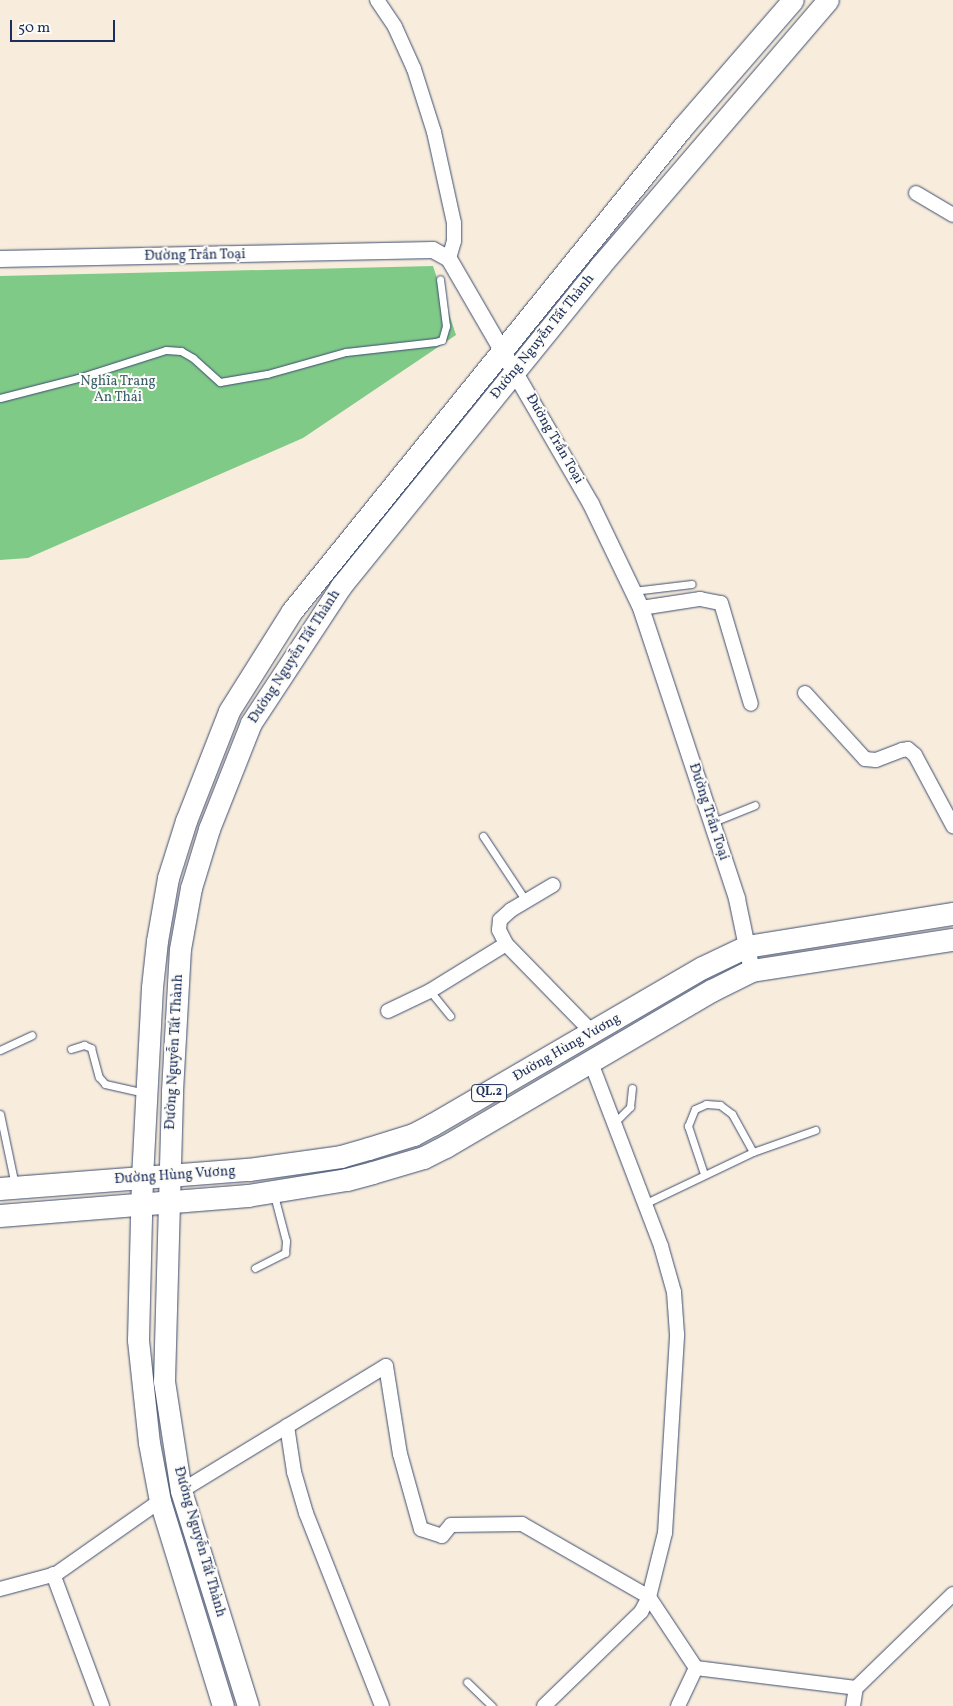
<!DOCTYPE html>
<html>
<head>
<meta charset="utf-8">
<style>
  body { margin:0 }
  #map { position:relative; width:953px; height:1706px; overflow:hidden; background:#f8eddc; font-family:Vollkorn,serif }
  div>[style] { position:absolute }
  .green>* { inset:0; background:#80ca88 }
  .roads { filter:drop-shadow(0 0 1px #3c4c71) drop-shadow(0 0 1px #3c4c71) }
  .service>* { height:7px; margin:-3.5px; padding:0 3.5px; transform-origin:3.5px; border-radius:3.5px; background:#fff }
  .minor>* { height:14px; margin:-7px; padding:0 7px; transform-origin:7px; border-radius:7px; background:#fff }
  .tertiary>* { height:16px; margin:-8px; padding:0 8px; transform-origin:8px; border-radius:8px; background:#fff }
  .primary>* { height:21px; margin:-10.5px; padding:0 10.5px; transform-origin:10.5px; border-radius:10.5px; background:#fff }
  .trunk>* { height:22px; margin:-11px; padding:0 11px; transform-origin:11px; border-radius:11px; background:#fff }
  span { translate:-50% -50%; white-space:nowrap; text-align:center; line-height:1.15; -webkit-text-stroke:4px #fdfcf7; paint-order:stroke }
  .shield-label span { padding:1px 4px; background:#fdfcf7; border:1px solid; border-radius:4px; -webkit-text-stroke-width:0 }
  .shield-label { font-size:12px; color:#1b2f5e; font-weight:700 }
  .street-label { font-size:14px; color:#1b2f5e }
  .park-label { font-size:14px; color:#395e6b }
  .scale { position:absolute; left:10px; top:20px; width:105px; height:22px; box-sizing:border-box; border:2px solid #1b2f5e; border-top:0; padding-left:6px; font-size:15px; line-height:18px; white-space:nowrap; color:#1b2f5e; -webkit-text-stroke:4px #fdfcf7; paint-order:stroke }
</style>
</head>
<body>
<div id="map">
  <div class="green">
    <i style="clip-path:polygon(433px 266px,456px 335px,303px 438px,28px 558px,0 560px,0 276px)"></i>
  </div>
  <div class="roads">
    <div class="service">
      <i style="left:0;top:398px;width:81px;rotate:-14.4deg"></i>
      <i style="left:78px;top:378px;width:92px;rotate:-17.7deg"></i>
      <i style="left:166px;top:350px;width:15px;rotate:4deg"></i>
      <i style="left:181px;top:351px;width:14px;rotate:30deg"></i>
      <i style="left:193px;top:358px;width:36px;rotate:42deg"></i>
      <i style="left:220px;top:382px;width:48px;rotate:-9.7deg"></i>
      <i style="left:267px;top:374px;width:82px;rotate:-15.6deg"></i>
      <i style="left:346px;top:352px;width:90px;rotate:-6.4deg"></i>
      <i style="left:435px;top:342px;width:7px;rotate:-16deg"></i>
      <i style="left:442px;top:340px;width:15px;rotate:-74deg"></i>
      <i style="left:446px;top:326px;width:47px;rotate:-97.3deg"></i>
      <i style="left:633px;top:591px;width:59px;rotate:-6.8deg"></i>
      <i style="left:713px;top:822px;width:45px;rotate:-22deg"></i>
      <i style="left:483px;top:836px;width:78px;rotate:56.5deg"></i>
      <i style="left:430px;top:991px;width:32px;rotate:51deg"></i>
      <i style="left:71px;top:1049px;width:14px;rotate:-17deg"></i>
      <i style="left:84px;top:1045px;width:8px;rotate:23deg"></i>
      <i style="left:91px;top:1048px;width:30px;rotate:75deg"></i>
      <i style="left:99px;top:1077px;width:9px;rotate:49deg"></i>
      <i style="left:105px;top:1084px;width:41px;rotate:12.7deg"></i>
      <i style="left:0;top:1050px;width:35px;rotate:-25deg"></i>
      <i style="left:0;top:1114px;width:73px;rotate:78.1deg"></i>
      <i style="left:614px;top:1123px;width:23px;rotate:-45deg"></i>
      <i style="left:630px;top:1107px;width:19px;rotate:-84deg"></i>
      <i style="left:704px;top:1174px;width:51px;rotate:-108.4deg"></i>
      <i style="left:688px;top:1126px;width:18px;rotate:-68deg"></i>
      <i style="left:695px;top:1109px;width:12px;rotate:-24deg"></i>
      <i style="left:706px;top:1104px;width:14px;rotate:4deg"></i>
      <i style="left:720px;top:1105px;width:15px;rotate:37deg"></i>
      <i style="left:732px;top:1114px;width:43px;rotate:61.1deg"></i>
      <i style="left:644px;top:1204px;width:121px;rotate:-25.5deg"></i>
      <i style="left:753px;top:1152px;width:66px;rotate:-19.5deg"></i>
      <i style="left:255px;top:1268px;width:34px;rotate:-27deg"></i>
      <i style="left:285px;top:1253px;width:12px;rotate:-85deg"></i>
      <i style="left:286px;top:1241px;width:48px;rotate:-104.6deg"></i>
      <i style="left:467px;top:1682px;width:35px;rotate:44deg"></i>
    </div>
    <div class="minor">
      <i style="left:377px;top:0;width:32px;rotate:56deg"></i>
      <i style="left:395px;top:27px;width:46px;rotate:65.7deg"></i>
      <i style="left:414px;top:69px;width:66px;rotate:72.4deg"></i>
      <i style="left:434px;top:132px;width:93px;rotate:77.6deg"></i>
      <i style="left:454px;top:223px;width:18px;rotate:90deg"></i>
      <i style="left:454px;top:241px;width:19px;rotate:106deg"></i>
      <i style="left:916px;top:193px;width:43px;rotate:30.7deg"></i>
      <i style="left:641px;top:608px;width:60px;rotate:-8.7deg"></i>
      <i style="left:700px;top:599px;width:21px;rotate:11deg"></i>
      <i style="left:721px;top:603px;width:105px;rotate:73.5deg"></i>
      <i style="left:805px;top:693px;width:89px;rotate:47.7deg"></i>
      <i style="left:865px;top:759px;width:11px;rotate:5deg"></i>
      <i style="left:876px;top:760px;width:28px;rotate:-21deg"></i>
      <i style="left:902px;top:750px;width:6px;rotate:-9deg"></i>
      <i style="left:908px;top:749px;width:9px;rotate:41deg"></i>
      <i style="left:915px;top:755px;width:81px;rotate:61.8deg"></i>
      <i style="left:553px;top:885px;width:49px;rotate:149.2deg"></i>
      <i style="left:511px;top:910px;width:15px;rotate:138deg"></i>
      <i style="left:500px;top:920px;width:10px;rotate:96deg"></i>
      <i style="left:499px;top:930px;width:16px;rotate:63deg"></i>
      <i style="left:506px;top:944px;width:124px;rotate:45.7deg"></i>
      <i style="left:388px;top:1011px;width:47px;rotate:-25.5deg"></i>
      <i style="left:430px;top:991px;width:89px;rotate:-31.7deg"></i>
      <i style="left:287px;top:1426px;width:47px;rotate:81.3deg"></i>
      <i style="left:294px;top:1472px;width:43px;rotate:73.7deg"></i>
      <i style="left:306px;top:1513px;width:207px;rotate:68.5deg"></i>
      <i style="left:181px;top:1491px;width:240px;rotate:-31.4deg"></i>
      <i style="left:386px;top:1366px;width:89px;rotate:81deg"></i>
      <i style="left:400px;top:1454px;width:78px;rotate:74.4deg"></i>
      <i style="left:421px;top:1529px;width:22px;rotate:18deg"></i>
      <i style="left:442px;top:1536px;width:14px;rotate:-51deg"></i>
      <i style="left:451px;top:1525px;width:71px;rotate:-0.8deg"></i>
      <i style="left:522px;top:1524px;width:146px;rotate:29.9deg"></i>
      <i style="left:649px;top:1597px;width:85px;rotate:56.5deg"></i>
      <i style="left:696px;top:1668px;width:161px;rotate:7.1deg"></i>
      <i style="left:856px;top:1688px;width:135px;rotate:-44.1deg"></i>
      <i style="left:53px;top:1574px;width:141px;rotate:69.6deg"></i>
      <i style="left:0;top:1589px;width:58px;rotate:-15deg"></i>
      <i style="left:56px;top:1574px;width:127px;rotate:-35.1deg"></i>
      <i style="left:544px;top:1706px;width:135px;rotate:-44.1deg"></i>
      <i style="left:641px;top:1612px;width:17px;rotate:-62deg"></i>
      <i style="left:649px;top:1597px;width:66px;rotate:-76deg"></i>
      <i style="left:665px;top:1533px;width:199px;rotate:-86.5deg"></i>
      <i style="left:677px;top:1334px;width:42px;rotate:-94.1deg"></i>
      <i style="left:674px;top:1292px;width:48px;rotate:-105.8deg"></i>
      <i style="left:661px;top:1246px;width:196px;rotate:-110.9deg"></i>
      <i style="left:678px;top:1706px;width:42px;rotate:-64.7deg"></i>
      <i style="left:853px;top:1706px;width:18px;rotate:-81deg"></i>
    </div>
    <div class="tertiary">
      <i style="left:0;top:259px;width:433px;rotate:-1.2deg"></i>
      <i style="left:433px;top:250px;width:18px;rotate:29deg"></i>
      <i style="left:449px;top:259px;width:283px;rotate:59.9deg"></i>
      <i style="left:591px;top:504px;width:115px;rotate:64.3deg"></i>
      <i style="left:641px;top:608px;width:306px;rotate:71.7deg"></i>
      <i style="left:737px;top:899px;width:74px;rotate:78.2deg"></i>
    </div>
    <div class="primary">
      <i style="left:223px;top:1706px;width:214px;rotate:-107.1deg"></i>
      <i style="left:160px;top:1501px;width:59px;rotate:-100.7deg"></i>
      <i style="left:149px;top:1443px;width:104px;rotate:-96.1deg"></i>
      <i style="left:138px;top:1340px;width:162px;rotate:-88.6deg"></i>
      <i style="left:142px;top:1178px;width:191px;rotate:-87deg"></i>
      <i style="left:152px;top:987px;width:46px;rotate:-83.8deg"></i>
      <i style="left:157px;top:941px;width:64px;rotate:-80.1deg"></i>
      <i style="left:168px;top:878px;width:60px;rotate:-72.5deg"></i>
      <i style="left:186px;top:821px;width:118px;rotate:-68.6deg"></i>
      <i style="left:229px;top:711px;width:118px;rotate:-57.8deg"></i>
      <i style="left:292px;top:611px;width:621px;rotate:-51.08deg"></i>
      <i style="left:682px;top:128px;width:169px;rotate:-49.1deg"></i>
      <i style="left:248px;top:1706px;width:225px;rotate:-107.3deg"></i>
      <i style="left:181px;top:1491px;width:111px;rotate:-98.8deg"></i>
      <i style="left:164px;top:1381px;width:290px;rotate:-88.4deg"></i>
      <i style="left:172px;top:1091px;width:142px;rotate:-86.8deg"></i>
      <i style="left:180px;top:949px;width:62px;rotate:-79.8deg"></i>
      <i style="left:191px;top:888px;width:62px;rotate:-73deg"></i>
      <i style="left:209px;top:829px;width:114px;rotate:-68.4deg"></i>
      <i style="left:251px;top:723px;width:164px;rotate:-56.7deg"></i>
      <i style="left:341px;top:586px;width:412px;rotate:-51deg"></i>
      <i style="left:600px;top:266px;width:350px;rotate:-49.4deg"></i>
    </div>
    <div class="trunk">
      <i style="left:0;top:1189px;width:250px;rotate:-4.4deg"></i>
      <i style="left:249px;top:1170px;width:93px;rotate:-8deg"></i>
      <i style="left:341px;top:1157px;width:29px;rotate:-16deg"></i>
      <i style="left:369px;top:1149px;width:47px;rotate:-17.3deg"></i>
      <i style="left:414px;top:1135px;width:21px;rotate:-28deg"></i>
      <i style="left:433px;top:1125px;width:312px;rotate:-30.2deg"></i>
      <i style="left:703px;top:968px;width:49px;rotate:-25.5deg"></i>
      <i style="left:747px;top:947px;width:209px;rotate:-9.1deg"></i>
      <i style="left:0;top:1216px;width:249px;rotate:-4.6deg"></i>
      <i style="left:248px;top:1196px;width:100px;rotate:-9.2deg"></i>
      <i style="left:347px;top:1180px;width:27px;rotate:-15deg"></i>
      <i style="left:373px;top:1173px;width:53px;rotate:-16.4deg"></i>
      <i style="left:424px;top:1158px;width:25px;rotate:-27deg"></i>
      <i style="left:446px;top:1147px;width:308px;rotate:-30.4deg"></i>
      <i style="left:712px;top:991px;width:45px;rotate:-26.6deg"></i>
      <i style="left:752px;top:971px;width:203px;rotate:-8.8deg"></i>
    </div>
  </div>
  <div class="shield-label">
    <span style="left:489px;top:1093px">QL.2</span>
  </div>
  <div class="street-label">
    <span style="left:195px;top:256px;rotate:-1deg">Đường Trần Toại</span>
    <span style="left:543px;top:337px;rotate:-51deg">Đường Nguyễn Tất Thành</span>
    <span style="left:554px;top:439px;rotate:60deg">Đường Trần Toại</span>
    <span style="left:295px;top:657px;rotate:-57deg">Đường Nguyễn Tất Thành</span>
    <span style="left:708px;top:812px;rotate:72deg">Đường Trần Toại</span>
    <span style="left:567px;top:1048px;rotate:-30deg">Đường Hùng Vương</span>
    <span style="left:175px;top:1052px;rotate:-87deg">Đường Nguyễn Tất Thành</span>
    <span style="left:175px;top:1176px;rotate:-4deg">Đường Hùng Vương</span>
    <span style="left:199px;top:1542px;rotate:74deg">Đường Nguyễn Tất Thành</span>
  </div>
  <div class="park-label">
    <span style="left:118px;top:390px">Nghĩa Trang<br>An Thái</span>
  </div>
  <div class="scale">50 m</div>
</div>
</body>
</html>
